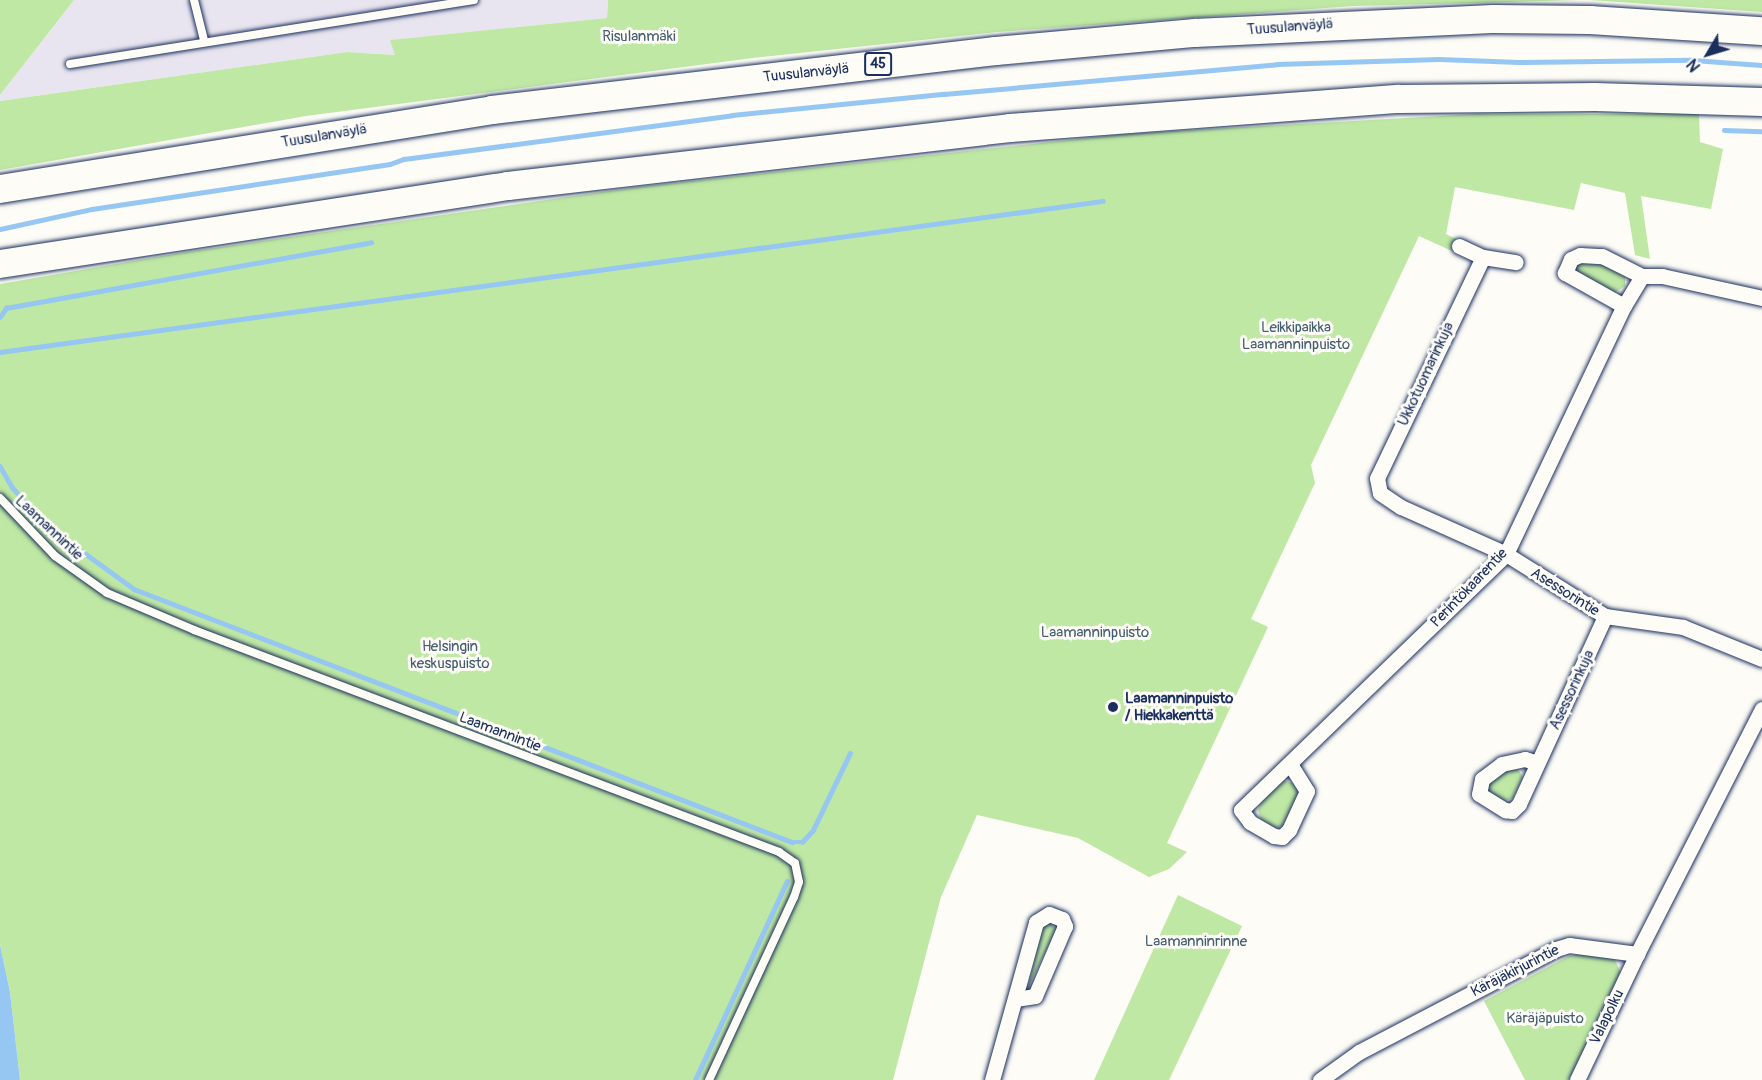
<!DOCTYPE html>
<html>
<head>
<meta charset="utf-8">
<style>
  body { margin:0 }
  #map { position:relative; width:1762px; height:1080px; overflow:hidden; background:#fdfcf7; font-family:Pangolin,sans-serif }
  div>[style] { position:absolute }
  .built>* { inset:0; background:#e8e5f0 }
  .green>* { inset:0; background:#bfe8a4 }
  .water>* { inset:0; background:#96c6f2 }
  .stream>* { height:4.5px; margin:-2.25px; padding:0 2.25px; transform-origin:2.25px; border-radius:2.25px; background:#96c6f2 }
  .roads { filter:drop-shadow(0 0 2px #1b2f5e) drop-shadow(0 0 2px #1b2f5e) }
  .service>* { height:8px; margin:-4px; padding:0 4px; transform-origin:4px; border-radius:4px; background:#fdfcf7 }
  .minor>* { height:15px; margin:-7.5px; padding:0 7.5px; transform-origin:7.5px; border-radius:7.5px; background:#fdfcf7 }
  .motorway>* { height:28px; margin:-14px; padding:0 14px; transform-origin:14px; border-radius:14px; background:#fdfcf7 }
  .dots>* { width:16px; height:16px; translate:-50% -50%; box-sizing:border-box; border:3px solid #fdfcf7; border-radius:50% }
  span { translate:-50% -50%; white-space:nowrap; text-align:center; line-height:1.15; -webkit-text-stroke:6px #fdfcf7; paint-order:stroke }
  .shield-label span { padding:2px 4px; background:#fdfcf7; border:2px solid; border-radius:4px; -webkit-text-stroke-width:0 }
  .shield-label { font-size:14px; color:#1b2f5e; font-weight:700 }
  .street-label { font-size:15px; color:#1b2f5e }
  .park-label { font-size:15px; color:#445d70 }
  .poi-label { font-size:15px; color:#1b2f5e; font-weight:700 }
  .left { translate:0 -50%; text-align:left }
  .north { position:absolute; left:1678px; top:24px; width:60px; height:60px; -webkit-text-stroke:4px #fdfcf7; paint-order:stroke; rotate:232deg; font-size:16px; font-weight:700; line-height:24px; text-align:center; color:#1b2f5e }
  .north::after { content:''; display:block; margin:auto; width:21px; height:27px; background:#1b2f5e; clip-path:polygon(50% 0,100% 100%,50% 72%,0 100%) }
</style>
</head>
<body>
<div id="map">
  <div class="built">
    <i style="clip-path:polygon(74px 0,608px 0,607px 18px,391px 40px,396px 55px,347px 52px,0 101px,0 95px)"></i>
  </div>
  <div class="green">
    <i style="clip-path:polygon(0 0,74px 0,0 95px)"></i>
    <i style="clip-path:polygon(608px 0,1579px 0,1353px 6px,997px 32px,753px 58px,306px 116px,0 170px,0 101px,347px 52px,395px 55px,390px 40px,607px 18px)"></i>
    <i style="clip-path:polygon(1590px 0,1762px 0,1762px 12px)"></i>
    <i style="clip-path:polygon(1476px 114px,1699px 114px,1700px 142px,1723px 149px,1711px 209px,1641px 196px,1650px 259px,1635px 255px,1625px 193px,1581px 183px,1574px 210px,1455px 187px,1446px 234px,1460px 241px,1454px 252px,1419px 236px,1311px 465px,1315px 483px,1251px 619px,1268px 627px,1167px 843px,1187px 852px,1169px 869px,1149px 877px,1078px 838px,977px 815px,941px 897px,893px 1080px,20px 1080px,10px 992px,0 945px,0 284px,186px 252px,637px 187px,1123px 134px)"></i>
    <i style="clip-path:polygon(1576px 261px,1599px 261px,1625px 274px,1625px 286px,1614px 293px,1573px 275px)"></i>
    <i style="clip-path:polygon(1517px 768px,1523px 777px,1513px 798px,1502px 802px,1488px 792px,1489px 783px,1506px 769px)"></i>
    <i style="clip-path:polygon(1283px 780px,1298px 785px,1300px 795px,1285px 825px,1275px 828px,1261px 820px,1258px 810px,1262px 800px)"></i>
    <i style="clip-path:polygon(1178px 895px,1242px 926px,1169px 1080px,1094px 1080px)"></i>
    <i style="clip-path:polygon(1049px 921px,1056px 930px,1028px 988px,1043px 924px)"></i>
    <i style="clip-path:polygon(1588px 951px,1614px 958px,1621px 973px,1590px 1037px,1569px 1080px,1525px 1080px,1484px 1001px,1567px 957px)"></i>
  </div>
  <div class="water">
    <i style="clip-path:polygon(0 945px,10px 992px,20px 1080px,0 1080px)"></i>
  </div>
  <div class="stream">
    <i style="left:1724px;top:130px;width:38px;rotate:2deg"></i>
    <i style="left:0;top:229px;width:94px;rotate:-12.3deg"></i>
    <i style="left:92px;top:209px;width:301px;rotate:-8.6deg"></i>
    <i style="left:390px;top:164px;width:15px;rotate:-20deg"></i>
    <i style="left:404px;top:159px;width:331px;rotate:-7.6deg"></i>
    <i style="left:732px;top:115px;width:213px;rotate:-5.7deg"></i>
    <i style="left:944px;top:94px;width:334px;rotate:-5.1deg"></i>
    <i style="left:1277px;top:64px;width:162px;rotate:-1.8deg"></i>
    <i style="left:1439px;top:59px;width:80px;rotate:2.1deg"></i>
    <i style="left:1519px;top:62px;width:174px;rotate:-0.7deg"></i>
    <i style="left:1693px;top:60px;width:69px;rotate:4.1deg"></i>
    <i style="left:0;top:317px;width:11px;rotate:-56deg"></i>
    <i style="left:6px;top:308px;width:371px;rotate:-10.2deg"></i>
    <i style="left:0;top:352px;width:1113px;rotate:-7.8deg"></i>
    <i style="left:0;top:466px;width:24px;rotate:60deg"></i>
    <i style="left:12px;top:487px;width:51px;rotate:48.2deg"></i>
    <i style="left:46px;top:525px;width:109px;rotate:36deg"></i>
    <i style="left:134px;top:589px;width:705px;rotate:21.03deg"></i>
    <i style="left:792px;top:842px;width:10px"></i>
    <i style="left:802px;top:842px;width:16px;rotate:-47deg"></i>
    <i style="left:813px;top:830px;width:85px;rotate:-64.3deg"></i>
    <i style="left:695px;top:1080px;width:219px;rotate:-65.2deg"></i>
  </div>
  <div class="roads">
    <div class="service">
      <i style="left:194px;top:0;width:41px;rotate:76deg"></i>
      <i style="left:70px;top:64px;width:409px;rotate:-9deg"></i>
      <i style="left:0;top:498px;width:80px;rotate:46.5deg"></i>
      <i style="left:55px;top:556px;width:64px;rotate:35.4deg"></i>
      <i style="left:107px;top:593px;width:95px;rotate:23deg"></i>
      <i style="left:194px;top:630px;width:626px;rotate:20.78deg"></i>
      <i style="left:779px;top:852px;width:19px;rotate:35deg"></i>
      <i style="left:795px;top:863px;width:19px;rotate:78deg"></i>
      <i style="left:799px;top:882px;width:16px;rotate:108deg"></i>
      <i style="left:794px;top:897px;width:202px;rotate:114.9deg"></i>
    </div>
    <div class="minor">
      <i style="left:1459px;top:246px;width:26px;rotate:25deg"></i>
      <i style="left:1483px;top:257px;width:33px;rotate:9deg"></i>
      <i style="left:1483px;top:257px;width:245px;rotate:115.6deg"></i>
      <i style="left:1377px;top:478px;width:15px;rotate:79deg"></i>
      <i style="left:1380px;top:493px;width:25px;rotate:34deg"></i>
      <i style="left:1401px;top:507px;width:115px;rotate:24.1deg"></i>
      <i style="left:1506px;top:554px;width:117px;rotate:32.1deg"></i>
      <i style="left:1605px;top:616px;width:79px;rotate:8deg"></i>
      <i style="left:1683px;top:627px;width:85px;rotate:22.1deg"></i>
      <i style="left:1624px;top:306px;width:68px;rotate:-150.8deg"></i>
      <i style="left:1565px;top:273px;width:15px;rotate:-67deg"></i>
      <i style="left:1571px;top:259px;width:10px;rotate:-24deg"></i>
      <i style="left:1580px;top:255px;width:22px;rotate:3deg"></i>
      <i style="left:1602px;top:256px;width:45px;rotate:26.6deg"></i>
      <i style="left:1642px;top:276px;width:20px"></i>
      <i style="left:1662px;top:276px;width:102px;rotate:12.4deg"></i>
      <i style="left:1537px;top:763px;width:13px;rotate:-162deg"></i>
      <i style="left:1525px;top:759px;width:24px;rotate:168deg"></i>
      <i style="left:1502px;top:764px;width:25px;rotate:143deg"></i>
      <i style="left:1482px;top:779px;width:15px;rotate:101deg"></i>
      <i style="left:1479px;top:794px;width:31px;rotate:32deg"></i>
      <i style="left:1505px;top:810px;width:7px;rotate:8deg"></i>
      <i style="left:1512px;top:811px;width:10px;rotate:-45deg"></i>
      <i style="left:1519px;top:804px;width:207px;rotate:-65.4deg"></i>
      <i style="left:1290px;top:764px;width:32px;rotate:58deg"></i>
      <i style="left:1307px;top:791px;width:43px;rotate:114.8deg"></i>
      <i style="left:1289px;top:830px;width:10px;rotate:135deg"></i>
      <i style="left:1282px;top:837px;width:8px;rotate:-173deg"></i>
      <i style="left:1274px;top:836px;width:28px;rotate:-150deg"></i>
      <i style="left:1250px;top:822px;width:15px;rotate:-127deg"></i>
      <i style="left:1241px;top:810px;width:368px;rotate:-44deg"></i>
      <i style="left:1506px;top:554px;width:275px;rotate:-64.6deg"></i>
      <i style="left:1624px;top:306px;width:35px;rotate:-59deg"></i>
      <i style="left:992px;top:1080px;width:164px;rotate:-74.4deg"></i>
      <i style="left:1036px;top:922px;width:15px;rotate:-32deg"></i>
      <i style="left:1049px;top:914px;width:14px;rotate:21deg"></i>
      <i style="left:1062px;top:919px;width:8px;rotate:67deg"></i>
      <i style="left:1065px;top:926px;width:76px;rotate:113.2deg"></i>
      <i style="left:1035px;top:996px;width:20px;rotate:171deg"></i>
      <i style="left:1320px;top:1080px;width:48px;rotate:-35.7deg"></i>
      <i style="left:1359px;top:1052px;width:222px;rotate:-27.6deg"></i>
      <i style="left:1556px;top:949px;width:14px;rotate:-17deg"></i>
      <i style="left:1569px;top:945px;width:69px;rotate:7.5deg"></i>
      <i style="left:1637px;top:954px;width:275px;rotate:-63deg"></i>
      <i style="left:1577px;top:1080px;width:140px;rotate:-64.5deg"></i>
    </div>
    <div class="motorway">
      <i style="left:0;top:189px;width:498px;rotate:-9.1deg"></i>
      <i style="left:492px;top:110px;width:507px;rotate:-6.68deg"></i>
      <i style="left:996px;top:51px;width:200px;rotate:-5.2deg"></i>
      <i style="left:1195px;top:33px;width:299px;rotate:-2.7deg"></i>
      <i style="left:1494px;top:19px;width:96px;rotate:0.6deg"></i>
      <i style="left:1590px;top:20px;width:172px;rotate:3.7deg"></i>
      <i style="left:0;top:264px;width:514px;rotate:-8.73deg"></i>
      <i style="left:508px;top:186px;width:505px;rotate:-6.59deg"></i>
      <i style="left:1010px;top:128px;width:390px;rotate:-4.3deg"></i>
      <i style="left:1399px;top:99px;width:196px;rotate:-0.6deg"></i>
      <i style="left:1595px;top:97px;width:167px;rotate:1.7deg"></i>
    </div>
  </div>
  <div class="dots">
    <i style="left:1113px;top:707px;background:#1b2f5e"></i>
  </div>
  <div class="shield-label">
    <span style="left:878px;top:64px">45</span>
  </div>
  <div class="street-label">
    <span style="left:1290px;top:27px;rotate:-4deg">Tuusulanväylä</span>
    <span style="left:806px;top:73px;rotate:-6deg">Tuusulanväylä</span>
    <span style="left:324px;top:136px;rotate:-9deg">Tuusulanväylä</span>
    <span style="left:1426px;top:374px;rotate:-65deg">Ukkotuomarinkuja</span>
    <span style="left:49px;top:528px;rotate:43deg">Laamannintie</span>
    <span style="left:1469px;top:588px;rotate:-46deg">Perintökaarentie</span>
    <span style="left:1565px;top:592px;rotate:32deg">Asessorintie</span>
    <span style="left:1572px;top:690px;rotate:-65deg">Asessorinkuja</span>
    <span style="left:500px;top:732px;rotate:21deg">Laamannintie</span>
    <span style="left:1515px;top:971px;rotate:-27deg">Käräjäkirjurintie</span>
    <span style="left:1607px;top:1017px;rotate:-64deg">Valapolku</span>
  </div>
  <div class="park-label">
    <span style="left:639px;top:37px">Risulanmäki</span>
    <span style="left:1296px;top:336px">Leikkipaikka<br>Laamanninpuisto</span>
    <span style="left:1095px;top:633px">Laamanninpuisto</span>
    <span style="left:450px;top:655px">Helsingin<br>keskuspuisto</span>
    <span style="left:1196px;top:942px">Laamanninrinne</span>
    <span style="left:1545px;top:1019px">Käräjäpuisto</span>
  </div>
  <div class="poi-label">
    <span class="left" style="left:1125px;top:707px">Laamanninpuisto<br>/ Hiekkakenttä</span>
  </div>
  <div class="north">N</div>
</div>
</body>
</html>
